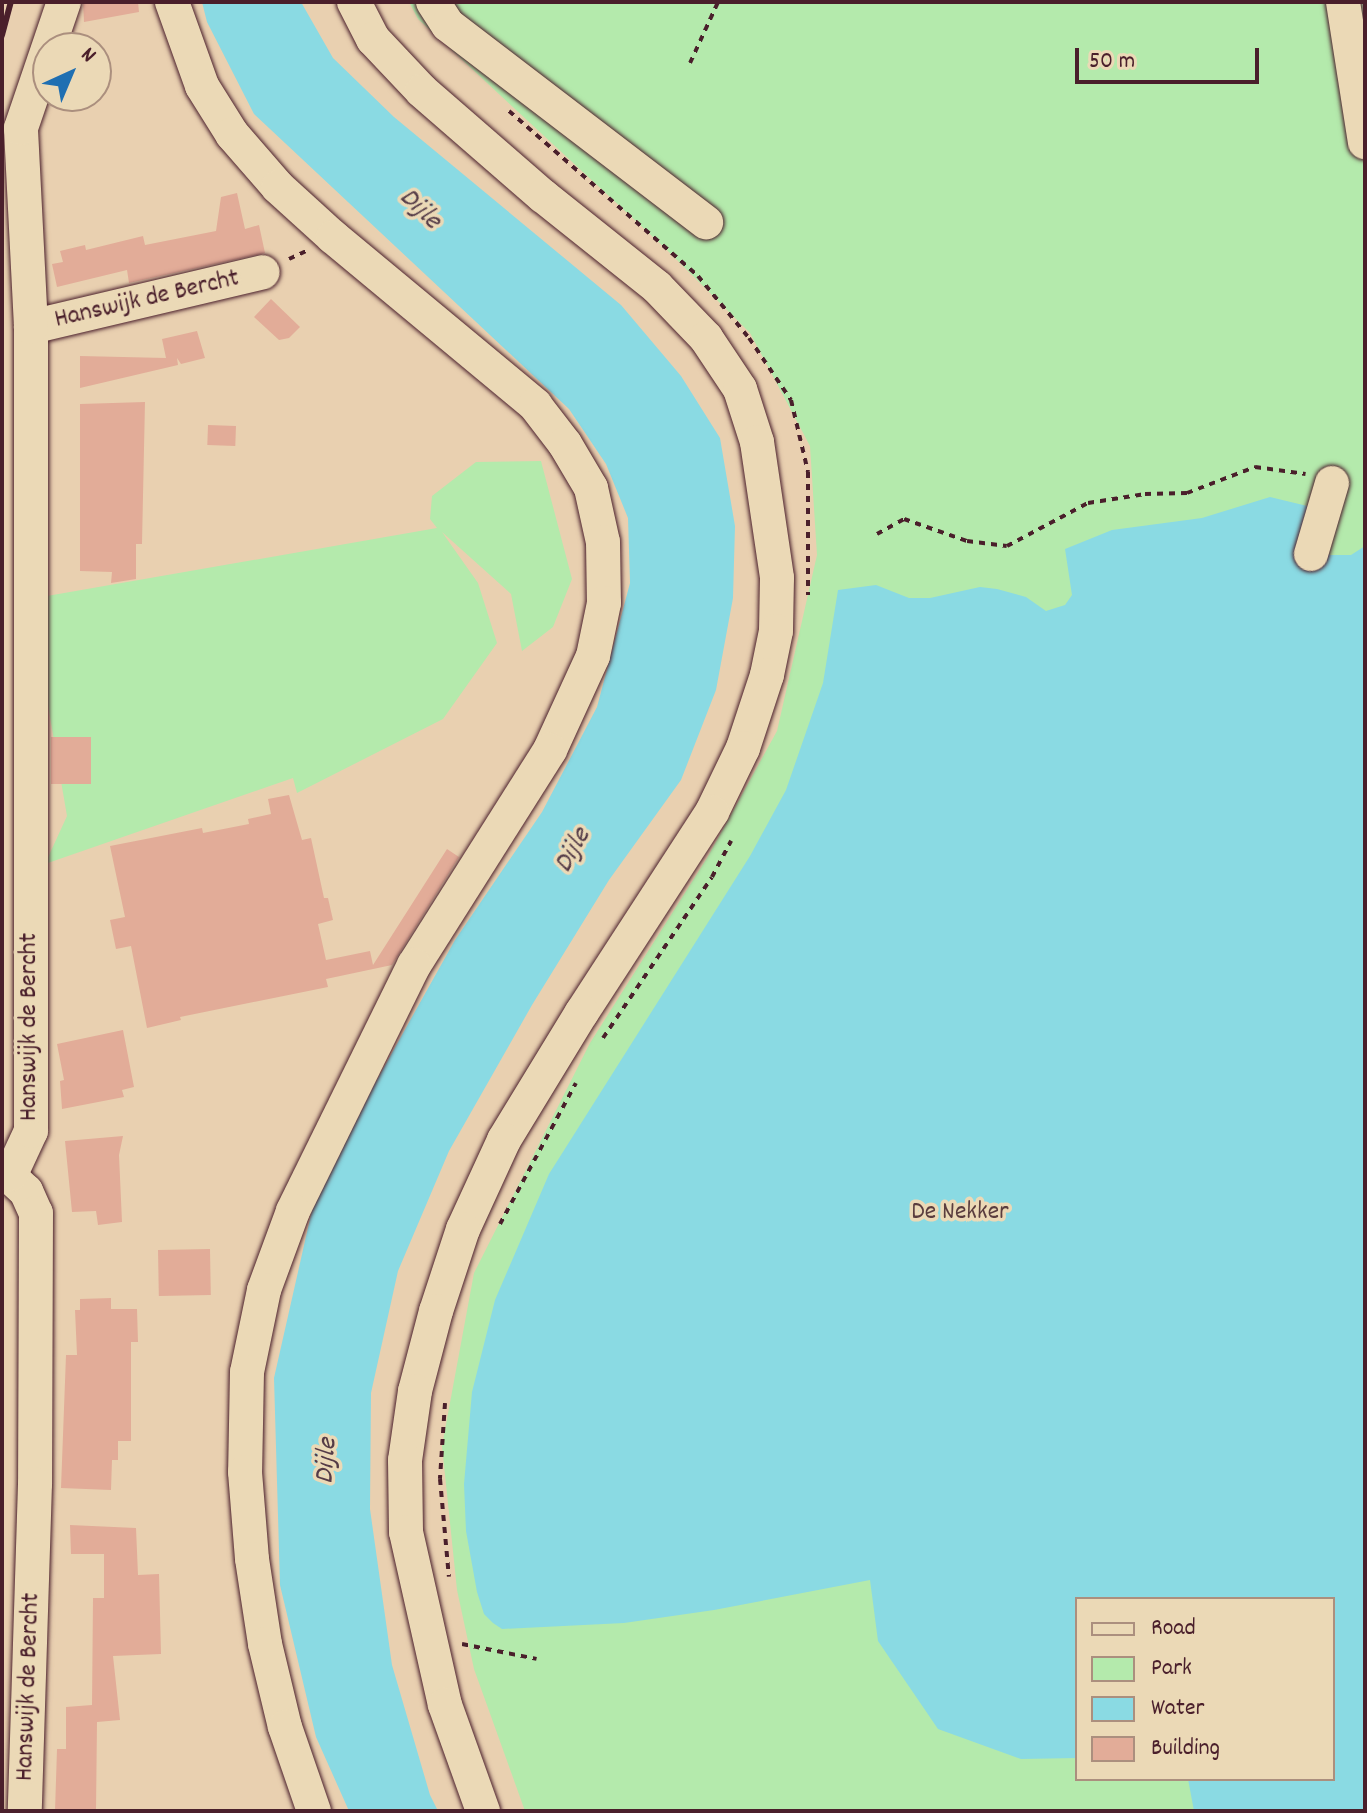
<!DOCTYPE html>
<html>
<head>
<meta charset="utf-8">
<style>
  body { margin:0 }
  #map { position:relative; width:1367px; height:1813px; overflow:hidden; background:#e9d0b0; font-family:Dekko,sans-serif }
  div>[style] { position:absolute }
  .green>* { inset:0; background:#b4eaac }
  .water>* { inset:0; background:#8adae3 }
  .building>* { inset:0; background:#e2ac98; transform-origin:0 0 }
  .path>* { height:4px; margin-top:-2px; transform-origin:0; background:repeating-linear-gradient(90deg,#4a1f2b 0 6px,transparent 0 12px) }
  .roads { filter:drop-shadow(0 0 2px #4a1f2b) drop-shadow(0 0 2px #4a1f2b) }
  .minor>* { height:34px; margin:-17px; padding:0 17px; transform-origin:17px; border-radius:17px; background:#ebd9b6 }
  .rail>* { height:6px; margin:-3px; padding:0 3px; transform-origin:3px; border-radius:3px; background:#4a1f2b }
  span { translate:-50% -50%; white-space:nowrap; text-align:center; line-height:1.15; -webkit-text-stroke:7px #ebd9b6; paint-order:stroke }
  .street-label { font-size:26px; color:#4a1f2b }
  .park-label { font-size:26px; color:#5a3d3e }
  .water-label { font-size:28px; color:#543b47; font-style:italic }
  .frame { position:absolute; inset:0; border:4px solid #4a1f2b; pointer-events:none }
  .legend { position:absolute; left:1075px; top:1597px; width:260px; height:184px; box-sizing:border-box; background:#ebd9b6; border:2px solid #ab8f7e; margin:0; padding:10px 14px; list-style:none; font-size:24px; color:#4a1f2b }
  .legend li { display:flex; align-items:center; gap:16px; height:40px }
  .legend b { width:40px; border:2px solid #ab8f7e }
  .north { position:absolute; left:32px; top:32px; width:80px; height:80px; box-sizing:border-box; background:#ebd9b6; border:2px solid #ab8f7e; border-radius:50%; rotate:44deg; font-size:22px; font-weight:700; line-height:32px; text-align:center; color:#4a1f2b }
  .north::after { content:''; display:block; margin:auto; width:28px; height:36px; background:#1f6fb2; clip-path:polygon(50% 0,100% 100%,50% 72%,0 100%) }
  .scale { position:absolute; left:1075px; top:48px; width:184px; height:36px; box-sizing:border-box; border:4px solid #4a1f2b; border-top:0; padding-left:10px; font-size:24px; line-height:28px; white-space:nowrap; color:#4a1f2b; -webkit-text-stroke:6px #ebd9b6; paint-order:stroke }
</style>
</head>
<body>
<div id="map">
  <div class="green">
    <i style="clip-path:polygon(evenodd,409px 2px,1365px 2px,1365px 1811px,525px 1811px,474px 1669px,457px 1590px,442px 1446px,474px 1273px,590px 1043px,707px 858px,777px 731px,817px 555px,810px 446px,750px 333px,666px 249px,418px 19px,409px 2px,1077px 1599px,1333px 1599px,1333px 1779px,1077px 1779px,1077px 1599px)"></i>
    <i style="clip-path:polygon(541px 461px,572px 579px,553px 627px,522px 651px,511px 594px,442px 532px,478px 583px,497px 643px,443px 719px,297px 793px,293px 778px,45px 864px,67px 816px,45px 688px,47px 596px,437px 528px,430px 519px,432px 496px,476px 462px)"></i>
  </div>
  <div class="water">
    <i style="clip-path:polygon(202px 2px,301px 2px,333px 58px,394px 117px,621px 305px,681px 376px,720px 438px,735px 526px,733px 598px,716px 690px,681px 780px,609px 880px,532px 1005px,449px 1151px,398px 1271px,371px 1393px,370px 1509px,392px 1665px,430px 1795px,438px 1811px,349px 1811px,316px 1737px,280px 1585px,274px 1378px,312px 1210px,374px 1085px,455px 940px,542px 812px,597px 707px,630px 583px,628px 518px,606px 464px,569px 409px,254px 114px,207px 22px)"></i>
    <i style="clip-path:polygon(1270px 497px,1332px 512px,1322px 546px,1330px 555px,1351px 555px,1365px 546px,1365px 1811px,1194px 1811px,1188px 1779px,1333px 1779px,1333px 1599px,1077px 1599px,1077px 1758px,1021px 1759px,938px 1729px,878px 1641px,870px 1580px,714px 1610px,624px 1623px,502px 1629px,493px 1623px,484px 1614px,477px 1592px,466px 1531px,464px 1484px,472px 1392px,495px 1300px,549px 1174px,750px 856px,786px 790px,823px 683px,838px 590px,876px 585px,909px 598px,930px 598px,980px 587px,997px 589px,1026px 597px,1046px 611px,1065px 605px,1072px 595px,1065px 549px,1112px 530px,1202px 518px)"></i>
  </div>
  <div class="building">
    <i style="clip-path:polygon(83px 2px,138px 2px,139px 12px,84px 22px)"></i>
    <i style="clip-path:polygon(237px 193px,245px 229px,259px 225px,265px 253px,129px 283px,127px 270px,57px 287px,52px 264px,63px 262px,60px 251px,85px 245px,86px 250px,143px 236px,145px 245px,216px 231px,221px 197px)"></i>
    <i style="clip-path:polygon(271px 299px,300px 327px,289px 338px,279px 340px,254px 317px)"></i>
    <i style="clip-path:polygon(197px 331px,205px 358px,181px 364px,177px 358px,178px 365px,80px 388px,80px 356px,166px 358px,162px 339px)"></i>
    <i style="clip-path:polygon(145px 402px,142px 544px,136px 544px,136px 579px,111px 583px,112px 572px,80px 571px,80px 404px)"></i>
    <i style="left:208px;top:425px;width:28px;height:20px;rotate:2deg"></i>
    <i style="left:51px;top:737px;width:40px;height:47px"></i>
    <i style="clip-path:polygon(289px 795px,302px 840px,311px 838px,324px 898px,328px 898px,333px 920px,318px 924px,326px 960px,370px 951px,373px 965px,447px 849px,459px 857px,392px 965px,326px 979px,328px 987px,180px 1017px,181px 1020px,147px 1028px,131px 946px,116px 949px,110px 920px,125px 917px,110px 846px,202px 828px,203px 833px,249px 824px,248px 819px,271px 814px,268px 799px)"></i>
    <i style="clip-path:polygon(123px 1030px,134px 1087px,122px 1090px,124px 1097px,62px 1109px,60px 1081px,64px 1080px,57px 1044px)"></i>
    <i style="clip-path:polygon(123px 1136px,119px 1155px,122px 1222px,98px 1225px,96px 1211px,72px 1212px,65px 1141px)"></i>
    <i style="left:210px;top:1249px;width:46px;height:52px;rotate:89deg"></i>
    <i style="clip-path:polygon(111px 1298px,111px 1309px,137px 1309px,138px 1342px,131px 1342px,131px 1441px,118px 1441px,118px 1460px,112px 1460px,111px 1490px,61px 1488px,66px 1355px,77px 1355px,75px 1310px,80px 1310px,80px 1299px)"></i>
    <i style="clip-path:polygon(70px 1525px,136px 1528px,138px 1575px,159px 1574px,161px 1654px,113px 1656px,120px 1720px,97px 1722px,96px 1811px,55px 1811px,57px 1749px,66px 1749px,66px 1707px,92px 1705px,93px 1598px,104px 1598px,104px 1554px,71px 1554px)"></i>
  </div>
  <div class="path">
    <i style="left:690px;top:63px;width:67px;rotate:-65.3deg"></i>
    <i style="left:509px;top:111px;width:251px;rotate:41.1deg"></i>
    <i style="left:698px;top:276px;width:80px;rotate:50.6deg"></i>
    <i style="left:749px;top:338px;width:75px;rotate:55.9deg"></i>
    <i style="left:791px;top:400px;width:74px;rotate:76.7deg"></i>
    <i style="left:808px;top:472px;width:123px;rotate:90deg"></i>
    <i style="left:289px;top:259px;width:19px;rotate:-25deg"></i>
    <i style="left:877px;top:534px;width:31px;rotate:-29deg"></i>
    <i style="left:904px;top:519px;width:67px;rotate:19.2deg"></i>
    <i style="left:967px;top:541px;width:40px;rotate:7.1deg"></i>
    <i style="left:1007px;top:546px;width:92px;rotate:-28deg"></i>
    <i style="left:1088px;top:503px;width:58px;rotate:-9deg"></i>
    <i style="left:1145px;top:494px;width:42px;rotate:-1.4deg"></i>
    <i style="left:1187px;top:493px;width:73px;rotate:-20.9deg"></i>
    <i style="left:1255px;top:467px;width:51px;rotate:7.8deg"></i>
    <i style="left:603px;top:1038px;width:194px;rotate:-55.9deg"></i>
    <i style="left:712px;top:877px;width:41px;rotate:-62.2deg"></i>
    <i style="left:500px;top:1224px;width:160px;rotate:-61.7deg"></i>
    <i style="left:445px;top:1403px;width:76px;rotate:93.8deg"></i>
    <i style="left:440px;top:1479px;width:98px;rotate:84.8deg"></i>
    <i style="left:462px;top:1644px;width:76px;rotate:11.3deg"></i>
  </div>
  <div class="roads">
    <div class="minor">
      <i style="left:172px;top:2px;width:89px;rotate:70.3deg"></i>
      <i style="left:202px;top:86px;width:57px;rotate:58deg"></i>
      <i style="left:232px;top:134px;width:70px;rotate:49deg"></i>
      <i style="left:278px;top:187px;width:74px;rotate:42.3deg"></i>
      <i style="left:333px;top:237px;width:263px;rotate:39.7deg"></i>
      <i style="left:535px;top:405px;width:49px;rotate:52.4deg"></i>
      <i style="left:565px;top:444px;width:51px;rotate:59.4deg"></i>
      <i style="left:591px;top:488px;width:55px;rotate:77.5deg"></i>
      <i style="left:603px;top:542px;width:61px;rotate:89.1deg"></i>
      <i style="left:604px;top:603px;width:54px;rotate:101.7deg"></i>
      <i style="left:593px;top:656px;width:103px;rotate:114.6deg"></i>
      <i style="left:550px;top:750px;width:254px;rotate:122.3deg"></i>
      <i style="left:414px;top:965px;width:274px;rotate:116.2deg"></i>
      <i style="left:293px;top:1211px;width:84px;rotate:110.2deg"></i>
      <i style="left:264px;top:1290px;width:84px;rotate:101.7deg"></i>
      <i style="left:247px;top:1372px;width:100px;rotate:91.1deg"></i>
      <i style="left:245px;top:1472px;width:87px;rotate:85.4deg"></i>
      <i style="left:252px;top:1559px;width:86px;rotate:81.3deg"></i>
      <i style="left:265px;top:1644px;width:85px;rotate:76.5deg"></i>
      <i style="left:285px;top:1727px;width:89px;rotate:71deg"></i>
      <i style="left:354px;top:2px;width:42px;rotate:62.8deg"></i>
      <i style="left:373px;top:39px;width:71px;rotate:46.7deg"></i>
      <i style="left:422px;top:91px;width:160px;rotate:41deg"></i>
      <i style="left:543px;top:196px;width:146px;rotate:38.6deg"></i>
      <i style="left:657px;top:287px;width:71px;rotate:46.1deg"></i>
      <i style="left:706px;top:338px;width:61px;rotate:56.3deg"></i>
      <i style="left:740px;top:389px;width:56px;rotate:72.2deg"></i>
      <i style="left:757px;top:442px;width:137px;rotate:81.6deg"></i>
      <i style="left:777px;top:578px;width:53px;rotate:91.1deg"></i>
      <i style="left:776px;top:631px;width:45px;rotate:101.6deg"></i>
      <i style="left:767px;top:675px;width:77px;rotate:108.2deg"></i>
      <i style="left:743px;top:748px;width:71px;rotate:115.8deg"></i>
      <i style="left:712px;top:812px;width:239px;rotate:123deg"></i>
      <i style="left:582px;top:1012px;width:150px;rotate:121.4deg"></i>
      <i style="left:504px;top:1140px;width:98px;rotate:114.7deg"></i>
      <i style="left:463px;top:1229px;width:86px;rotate:108.2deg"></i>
      <i style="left:436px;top:1311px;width:83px;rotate:104.7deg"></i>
      <i style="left:415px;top:1391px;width:70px;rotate:98.2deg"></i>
      <i style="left:405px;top:1460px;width:72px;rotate:89.2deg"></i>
      <i style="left:406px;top:1532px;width:177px;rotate:77.3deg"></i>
      <i style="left:445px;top:1705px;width:113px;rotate:70.3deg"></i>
      <i style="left:433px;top:2px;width:27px;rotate:57deg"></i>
      <i style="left:448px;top:25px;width:325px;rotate:37.4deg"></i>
      <i style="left:1343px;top:2px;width:142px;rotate:81.1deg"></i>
      <i style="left:31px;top:327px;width:238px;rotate:-13.3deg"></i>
      <i style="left:1311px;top:554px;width:74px;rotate:-73.5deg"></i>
      <i style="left:2px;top:1169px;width:33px;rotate:43deg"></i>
      <i style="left:26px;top:1191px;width:24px;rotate:66deg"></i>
      <i style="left:36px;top:1213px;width:271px;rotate:90.2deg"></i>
      <i style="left:35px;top:1484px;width:327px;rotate:91.8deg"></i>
      <i style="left:11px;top:1174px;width:47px;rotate:-65.1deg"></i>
      <i style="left:31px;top:1131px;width:804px;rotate:-90deg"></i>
      <i style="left:31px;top:327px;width:199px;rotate:-92.9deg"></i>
      <i style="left:21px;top:128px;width:133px;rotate:-71.2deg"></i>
    </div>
  </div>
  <div class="rail">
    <i style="left:2px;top:35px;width:34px;rotate:-75deg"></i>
  </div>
  <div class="street-label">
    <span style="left:147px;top:300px;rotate:-13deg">Hanswijk de Bercht</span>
    <span style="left:30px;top:1027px;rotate:-90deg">Hanswijk de Bercht</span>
    <span style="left:29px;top:1687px;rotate:-88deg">Hanswijk de Bercht</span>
  </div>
  <div class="park-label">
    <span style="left:960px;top:1213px">De Nekker</span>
  </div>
  <div class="water-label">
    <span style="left:419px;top:210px;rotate:44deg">Dijle</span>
    <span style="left:574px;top:851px;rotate:-61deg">Dijle</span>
    <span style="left:328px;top:1461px;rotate:-86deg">Dijle</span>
  </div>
  <div class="frame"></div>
  <ul class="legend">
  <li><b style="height:10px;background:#ebd9b6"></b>Road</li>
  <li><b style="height:22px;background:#b4eaac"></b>Park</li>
  <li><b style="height:22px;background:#8adae3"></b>Water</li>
  <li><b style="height:22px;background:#e2ac98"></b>Building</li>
  </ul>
  <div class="north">N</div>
  <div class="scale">50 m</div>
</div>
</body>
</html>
